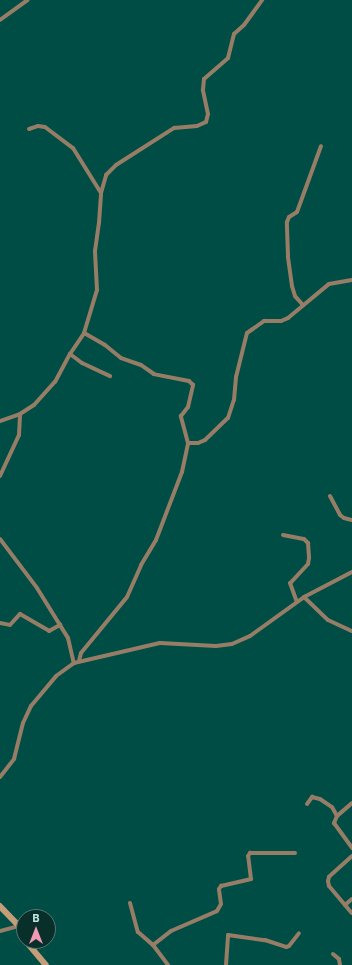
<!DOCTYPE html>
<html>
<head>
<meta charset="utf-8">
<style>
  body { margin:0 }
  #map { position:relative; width:352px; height:965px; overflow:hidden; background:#004d45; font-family:"IBM Plex Sans",sans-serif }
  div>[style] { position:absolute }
  .street>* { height:4px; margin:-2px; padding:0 2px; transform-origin:2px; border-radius:2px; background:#977d66 }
  .secondary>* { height:5.5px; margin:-2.75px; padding:0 2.75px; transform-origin:2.75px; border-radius:2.75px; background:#c69d79 }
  span { translate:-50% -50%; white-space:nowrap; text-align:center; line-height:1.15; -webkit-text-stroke:3.5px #092f2a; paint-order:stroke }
  .north { position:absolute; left:16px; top:909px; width:40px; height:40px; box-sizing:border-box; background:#092f2a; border:1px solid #527972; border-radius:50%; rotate:0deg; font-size:11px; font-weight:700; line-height:16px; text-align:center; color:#bfe7df }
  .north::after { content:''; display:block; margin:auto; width:14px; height:18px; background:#f19ab1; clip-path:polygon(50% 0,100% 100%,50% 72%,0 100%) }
</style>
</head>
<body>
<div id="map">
  <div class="street">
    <i style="left:0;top:20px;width:34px;rotate:-36deg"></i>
    <i style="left:29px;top:129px;width:9px;rotate:-18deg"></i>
    <i style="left:38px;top:126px;width:7px;rotate:8deg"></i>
    <i style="left:45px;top:127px;width:35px;rotate:37deg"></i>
    <i style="left:73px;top:148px;width:53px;rotate:58.1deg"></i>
    <i style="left:303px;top:305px;width:12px;rotate:-132deg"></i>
    <i style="left:295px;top:296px;width:10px;rotate:-107deg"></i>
    <i style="left:292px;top:286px;width:30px;rotate:-98deg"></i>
    <i style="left:288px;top:256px;width:34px;rotate:-92deg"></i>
    <i style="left:287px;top:222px;width:5px;rotate:-68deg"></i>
    <i style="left:289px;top:217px;width:9px;rotate:-32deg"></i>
    <i style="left:297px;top:212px;width:70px;rotate:-70deg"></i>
    <i style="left:70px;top:354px;width:15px;rotate:37deg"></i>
    <i style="left:82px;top:363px;width:31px;rotate:25deg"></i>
    <i style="left:0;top:421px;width:21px;rotate:-19deg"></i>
    <i style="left:20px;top:414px;width:17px;rotate:-33deg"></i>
    <i style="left:34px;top:405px;width:31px;rotate:-48deg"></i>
    <i style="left:55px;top:382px;width:32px;rotate:-62deg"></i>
    <i style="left:70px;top:354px;width:25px;rotate:-56deg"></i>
    <i style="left:84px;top:333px;width:45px;rotate:-73.2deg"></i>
    <i style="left:97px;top:290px;width:39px;rotate:-93deg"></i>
    <i style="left:95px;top:251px;width:28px;rotate:-82deg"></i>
    <i style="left:99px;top:223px;width:30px;rotate:-86deg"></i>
    <i style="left:101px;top:193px;width:19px;rotate:-74deg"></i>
    <i style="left:106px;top:175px;width:14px;rotate:-45deg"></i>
    <i style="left:116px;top:165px;width:69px;rotate:-32.5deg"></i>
    <i style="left:174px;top:128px;width:23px;rotate:-5deg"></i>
    <i style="left:197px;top:126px;width:10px;rotate:-24deg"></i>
    <i style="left:206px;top:122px;width:8px;rotate:-76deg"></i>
    <i style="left:208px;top:114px;width:25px;rotate:-102deg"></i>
    <i style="left:203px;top:90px;width:11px;rotate:-85deg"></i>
    <i style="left:204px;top:79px;width:32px;rotate:-41deg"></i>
    <i style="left:228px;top:58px;width:25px;rotate:-76deg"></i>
    <i style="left:234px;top:34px;width:13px;rotate:-42deg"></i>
    <i style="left:244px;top:25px;width:31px;rotate:-54deg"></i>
    <i style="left:188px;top:443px;width:10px"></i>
    <i style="left:198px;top:443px;width:8px;rotate:-23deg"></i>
    <i style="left:205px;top:440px;width:32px;rotate:-44deg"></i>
    <i style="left:228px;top:418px;width:19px;rotate:-72deg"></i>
    <i style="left:234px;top:400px;width:23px;rotate:-85deg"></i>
    <i style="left:236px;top:377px;width:45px;rotate:-76deg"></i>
    <i style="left:247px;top:333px;width:21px;rotate:-35deg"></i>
    <i style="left:264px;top:321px;width:17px"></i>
    <i style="left:281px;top:321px;width:8px;rotate:-23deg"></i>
    <i style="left:288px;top:318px;width:53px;rotate:-39.7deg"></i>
    <i style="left:329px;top:284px;width:23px;rotate:-10deg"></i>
    <i style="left:0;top:476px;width:45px;rotate:-65.1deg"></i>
    <i style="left:19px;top:435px;width:21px;rotate:-87deg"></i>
    <i style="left:330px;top:496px;width:21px;rotate:62deg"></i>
    <i style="left:340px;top:515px;width:5px;rotate:37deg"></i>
    <i style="left:344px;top:518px;width:8px;rotate:14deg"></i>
    <i style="left:283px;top:535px;width:21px;rotate:11deg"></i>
    <i style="left:304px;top:539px;width:6px;rotate:45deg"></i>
    <i style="left:308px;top:543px;width:15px;rotate:86deg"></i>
    <i style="left:309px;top:558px;width:6px;rotate:99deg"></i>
    <i style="left:308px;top:564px;width:26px;rotate:133deg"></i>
    <i style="left:290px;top:583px;width:20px;rotate:70deg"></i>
    <i style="left:0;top:539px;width:61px;rotate:52.9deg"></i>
    <i style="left:37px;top:588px;width:59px;rotate:58.2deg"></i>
    <i style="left:68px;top:638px;width:26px;rotate:77deg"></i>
    <i style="left:304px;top:597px;width:33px;rotate:44deg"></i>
    <i style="left:328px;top:620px;width:26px;rotate:25deg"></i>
    <i style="left:0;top:623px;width:10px;rotate:11deg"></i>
    <i style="left:10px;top:625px;width:15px;rotate:-48deg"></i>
    <i style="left:20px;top:614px;width:34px;rotate:30deg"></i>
    <i style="left:49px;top:631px;width:13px;rotate:-29deg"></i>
    <i style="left:79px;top:661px;width:8px;rotate:-76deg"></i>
    <i style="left:81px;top:653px;width:72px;rotate:-50.6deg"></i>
    <i style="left:127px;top:597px;width:35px;rotate:-66deg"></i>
    <i style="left:141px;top:565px;width:29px;rotate:-59deg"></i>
    <i style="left:156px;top:540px;width:73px;rotate:-69.1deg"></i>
    <i style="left:182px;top:472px;width:30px;rotate:-78deg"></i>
    <i style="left:188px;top:443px;width:28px;rotate:-105deg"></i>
    <i style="left:181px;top:416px;width:11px;rotate:-52deg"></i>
    <i style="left:188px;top:407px;width:23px;rotate:-77deg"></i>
    <i style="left:193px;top:385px;width:6px;rotate:-135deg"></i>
    <i style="left:189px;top:381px;width:36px;rotate:-169deg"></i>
    <i style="left:154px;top:374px;width:16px;rotate:-145deg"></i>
    <i style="left:141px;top:365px;width:21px;rotate:-161deg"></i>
    <i style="left:121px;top:358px;width:21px;rotate:-141deg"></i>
    <i style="left:105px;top:345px;width:24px;rotate:-150deg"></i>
    <i style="left:0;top:777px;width:23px;rotate:-52deg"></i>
    <i style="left:14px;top:759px;width:37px;rotate:-76deg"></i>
    <i style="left:23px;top:723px;width:19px;rotate:-65deg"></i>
    <i style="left:31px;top:706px;width:39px;rotate:-50deg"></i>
    <i style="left:56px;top:676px;width:22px;rotate:-36deg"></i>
    <i style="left:74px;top:663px;width:88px;rotate:-13.1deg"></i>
    <i style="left:160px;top:643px;width:56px;rotate:3.1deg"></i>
    <i style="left:216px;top:646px;width:16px;rotate:-7deg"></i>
    <i style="left:232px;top:644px;width:20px;rotate:-24deg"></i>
    <i style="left:250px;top:636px;width:67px;rotate:-35.8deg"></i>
    <i style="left:304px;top:597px;width:54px;rotate:-27.5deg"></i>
    <i style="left:352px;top:803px;width:20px;rotate:139deg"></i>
    <i style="left:337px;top:816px;width:8px;rotate:113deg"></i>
    <i style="left:334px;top:823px;width:31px;rotate:54deg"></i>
    <i style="left:307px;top:804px;width:9px;rotate:-54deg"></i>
    <i style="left:312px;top:797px;width:8px;rotate:14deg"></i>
    <i style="left:320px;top:799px;width:14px;rotate:34deg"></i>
    <i style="left:332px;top:807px;width:10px;rotate:61deg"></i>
    <i style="left:352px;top:856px;width:31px;rotate:138deg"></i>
    <i style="left:329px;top:877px;width:4px;rotate:104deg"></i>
    <i style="left:328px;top:881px;width:5px;rotate:79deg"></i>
    <i style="left:329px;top:886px;width:35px;rotate:50deg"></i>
    <i style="left:130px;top:903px;width:30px;rotate:75deg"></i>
    <i style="left:138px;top:932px;width:20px;rotate:41deg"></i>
    <i style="left:153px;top:945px;width:25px;rotate:53deg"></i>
    <i style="left:345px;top:905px;width:9px;rotate:-41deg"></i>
    <i style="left:0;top:931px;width:20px;rotate:-15deg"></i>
    <i style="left:153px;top:945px;width:23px;rotate:-38deg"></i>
    <i style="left:171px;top:931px;width:50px;rotate:-23.5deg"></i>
    <i style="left:217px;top:911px;width:8px;rotate:-60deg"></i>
    <i style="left:221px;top:904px;width:15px;rotate:-98deg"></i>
    <i style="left:219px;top:889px;width:4px;rotate:-56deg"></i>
    <i style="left:221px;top:886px;width:31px;rotate:-13deg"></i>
    <i style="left:251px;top:879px;width:23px;rotate:-97deg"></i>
    <i style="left:248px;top:856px;width:4px;rotate:-56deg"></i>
    <i style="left:250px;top:853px;width:45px"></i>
    <i style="left:333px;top:954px;width:8px;rotate:40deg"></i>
    <i style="left:339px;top:959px;width:6px;rotate:81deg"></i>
    <i style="left:226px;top:965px;width:30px;rotate:-86deg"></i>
    <i style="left:228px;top:935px;width:37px;rotate:8deg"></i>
    <i style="left:265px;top:940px;width:22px;rotate:18deg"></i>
    <i style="left:286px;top:947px;width:3px;rotate:-18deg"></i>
    <i style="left:289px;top:946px;width:16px;rotate:-52deg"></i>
  </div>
  <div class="secondary">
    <i style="left:0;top:906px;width:28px;rotate:46deg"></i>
    <i style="left:19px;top:926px;width:13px;rotate:67deg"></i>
    <i style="left:26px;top:941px;width:31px;rotate:50deg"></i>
  </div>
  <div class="north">B</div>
</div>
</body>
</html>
